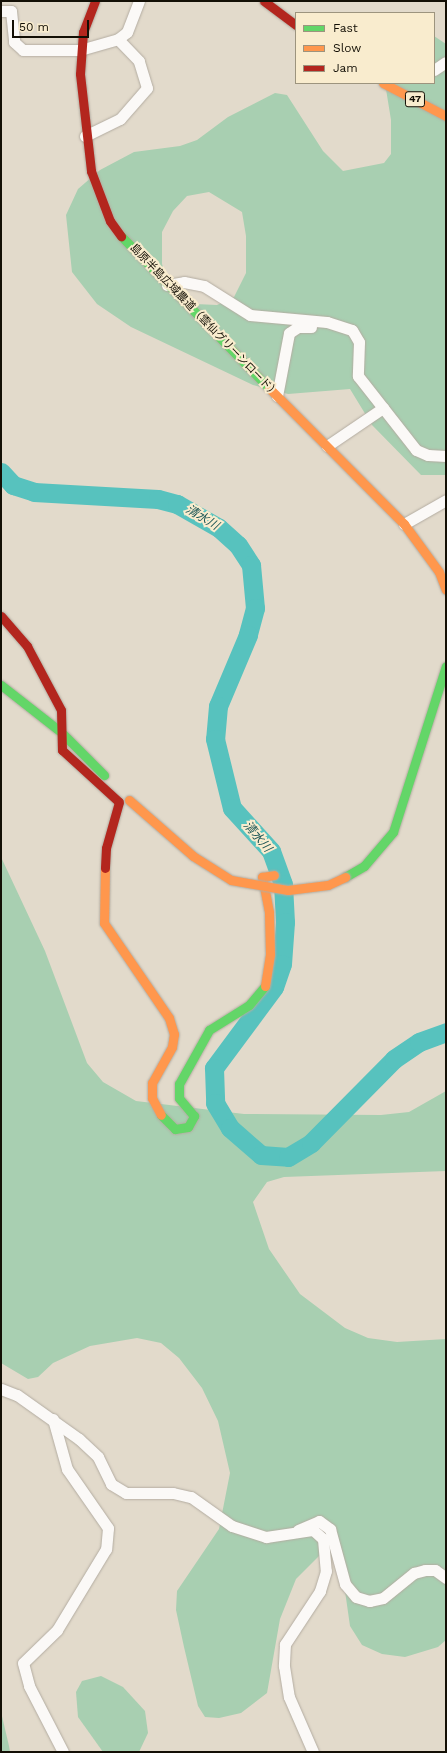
<!DOCTYPE html>
<html>
<head>
<meta charset="utf-8">
<style>
  body { margin:0 }
  #map { position:relative; width:447px; height:1753px; overflow:hidden; background:#e2dacb; font-family:"Work Sans","Noto Sans JP",sans-serif }
  div>[style] { position:absolute }
  .green>* { inset:0; background:#a8cfb1 }
  .river>* { height:19px; margin:-9.5px; padding:0 9.5px; transform-origin:9.5px; border-radius:9.5px; background:#57c2be }
  .roads { filter:drop-shadow(0 0 1px #b3aca1) drop-shadow(0 0 1px #b3aca1) }
  .street>* { height:11px; margin:-5.5px; padding:0 5.5px; transform-origin:5.5px; border-radius:5.5px; background:#fbf9f7 }
  .fast>* { height:9px; margin:-4.5px; padding:0 4.5px; transform-origin:4.5px; border-radius:4.5px; background:#63d668 }
  .slow>* { height:9px; margin:-4.5px; padding:0 4.5px; transform-origin:4.5px; border-radius:4.5px; background:#ff974d }
  .jam>* { height:9px; margin:-4.5px; padding:0 4.5px; transform-origin:4.5px; border-radius:4.5px; background:#b3261e }
  .bridges { filter:drop-shadow(0 0 1px #b3aca1) drop-shadow(0 0 1px #b3aca1) }
  .slow-bridge>* { height:9px; margin:-4.5px; padding:0 4.5px; transform-origin:4.5px; border-radius:4.5px; background:#ff974d }
  span { translate:-50% -50%; white-space:nowrap; text-align:center; line-height:1.15; -webkit-text-stroke:4px #f9ecce; paint-order:stroke }
  .shield-label span { padding:1px 3px; background:#f9ecce; border:1px solid; border-radius:3px; -webkit-text-stroke-width:0 }
  .shield-label { font-size:10px; color:#130f05; font-weight:700 }
  .street-label { font-size:11px; color:#130f05 }
  .water-label { font-size:12px; color:#1c5656; font-style:italic }
  .frame { position:absolute; inset:0; border:2px solid #130f05; pointer-events:none }
  .legend { position:absolute; left:295px; top:12px; width:140px; height:72px; box-sizing:border-box; background:#f9ecce; border:1px solid #9d947e; margin:0; padding:5px 7px; list-style:none; font-size:12px; color:#130f05 }
  .legend li { display:flex; align-items:center; gap:8px; height:20px }
  .legend b { width:20px; border:1px solid #9d947e }
  .scale { position:absolute; left:12px; top:20px; width:77px; height:18px; box-sizing:border-box; border:2px solid #130f05; border-top:0; padding-left:5px; font-size:12px; line-height:14px; white-space:nowrap; color:#130f05; -webkit-text-stroke:3px #f9ecce; paint-order:stroke }
</style>
</head>
<body>
<div id="map">
  <div class="green">
    <i style="clip-path:polygon(evenodd,434px 36px,446px 44px,446px 475px,421px 475px,372px 425px,350px 389px,288px 394px,253px 385px,131px 327px,97px 304px,72px 272px,66px 215px,78px 189px,100px 170px,134px 152px,180px 146px,197px 140px,228px 117px,275px 93px,287px 95px,323px 151px,343px 171px,384px 163px,391px 154px,391px 120px,385px 83px,434px 83px,434px 36px,209px 192px,242px 212px,246px 236px,246px 273px,234px 297px,217px 305px,195px 304px,172px 292px,162px 264px,162px 232px,173px 211px,187px 196px,209px 192px)"></i>
    <i style="clip-path:polygon(1px 857px,45px 951px,87px 1063px,103px 1082px,136px 1101px,244px 1114px,381px 1115px,409px 1112px,446px 1091px,446px 1171px,284px 1177px,267px 1182px,253px 1202px,269px 1249px,300px 1294px,345px 1328px,368px 1338px,397px 1342px,446px 1339px,446px 1640px,438px 1647px,405px 1657px,382px 1654px,362px 1645px,350px 1626px,345px 1591px,331px 1554px,319px 1556px,296px 1579px,280px 1619px,267px 1693px,241px 1713px,219px 1718px,205px 1717px,198px 1706px,184px 1647px,176px 1610px,177px 1591px,219px 1529px,230px 1473px,218px 1421px,202px 1388px,179px 1358px,161px 1343px,137px 1338px,90px 1346px,53px 1363px,38px 1377px,28px 1379px,1px 1363px)"></i>
    <i style="clip-path:polygon(101px 1676px,123px 1687px,145px 1711px,148px 1733px,139px 1752px,103px 1752px,78px 1717px,76px 1692px,82px 1681px)"></i>
    <i style="clip-path:polygon(1px 1712px,9px 1746px,10px 1752px,1px 1752px)"></i>
  </div>
  <div class="river">
    <i style="left:1px;top:472px;width:18px;rotate:47deg"></i>
    <i style="left:13px;top:485px;width:22px;rotate:18deg"></i>
    <i style="left:34px;top:492px;width:124px;rotate:3.2deg"></i>
    <i style="left:158px;top:499px;width:20px;rotate:15deg"></i>
    <i style="left:177px;top:504px;width:48px;rotate:29.7deg"></i>
    <i style="left:219px;top:528px;width:25px;rotate:42deg"></i>
    <i style="left:238px;top:545px;width:24px;rotate:57deg"></i>
    <i style="left:251px;top:565px;width:43px;rotate:84.7deg"></i>
    <i style="left:255px;top:608px;width:28px;rotate:105deg"></i>
    <i style="left:248px;top:635px;width:77px;rotate:112.9deg"></i>
    <i style="left:218px;top:706px;width:33px;rotate:95deg"></i>
    <i style="left:215px;top:739px;width:71px;rotate:76.2deg"></i>
    <i style="left:232px;top:808px;width:58px;rotate:47.8deg"></i>
    <i style="left:271px;top:851px;width:35px;rotate:70deg"></i>
    <i style="left:283px;top:884px;width:38px;rotate:87deg"></i>
    <i style="left:285px;top:922px;width:42px;rotate:94.1deg"></i>
    <i style="left:282px;top:964px;width:24px;rotate:109deg"></i>
    <i style="left:274px;top:987px;width:101px;rotate:126.5deg"></i>
    <i style="left:214px;top:1068px;width:35px;rotate:88deg"></i>
    <i style="left:215px;top:1103px;width:29px;rotate:59deg"></i>
    <i style="left:230px;top:1128px;width:41px;rotate:41.1deg"></i>
    <i style="left:261px;top:1155px;width:27px;rotate:4deg"></i>
    <i style="left:288px;top:1157px;width:27px;rotate:-31deg"></i>
    <i style="left:311px;top:1143px;width:118px;rotate:-45.3deg"></i>
    <i style="left:394px;top:1059px;width:30px;rotate:-34deg"></i>
    <i style="left:419px;top:1042px;width:29px;rotate:-20deg"></i>
  </div>
  <div class="roads">
    <div class="street">
      <i style="left:1px;top:11px;width:10px"></i>
      <i style="left:11px;top:11px;width:31px;rotate:84deg"></i>
      <i style="left:14px;top:42px;width:12px;rotate:42deg"></i>
      <i style="left:23px;top:50px;width:57px"></i>
      <i style="left:80px;top:50px;width:40px;rotate:-16deg"></i>
      <i style="left:434px;top:70px;width:14px;rotate:-34deg"></i>
      <i style="left:85px;top:136px;width:39px;rotate:-26deg"></i>
      <i style="left:120px;top:119px;width:41px;rotate:-48.9deg"></i>
      <i style="left:147px;top:88px;width:28px;rotate:-107deg"></i>
      <i style="left:139px;top:61px;width:30px;rotate:-134deg"></i>
      <i style="left:118px;top:39px;width:11px;rotate:-38deg"></i>
      <i style="left:127px;top:32px;width:33px;rotate:-69deg"></i>
      <i style="left:167px;top:285px;width:17px;rotate:-10deg"></i>
      <i style="left:184px;top:282px;width:20px;rotate:11deg"></i>
      <i style="left:204px;top:286px;width:54px;rotate:32.2deg"></i>
      <i style="left:250px;top:315px;width:77px;rotate:5.2deg"></i>
      <i style="left:327px;top:322px;width:26px;rotate:18deg"></i>
      <i style="left:352px;top:330px;width:14px;rotate:60deg"></i>
      <i style="left:359px;top:342px;width:34px;rotate:92deg"></i>
      <i style="left:358px;top:376px;width:94px;rotate:51.9deg"></i>
      <i style="left:416px;top:450px;width:13px;rotate:23deg"></i>
      <i style="left:428px;top:455px;width:18px;rotate:3deg"></i>
      <i style="left:277px;top:396px;width:64px;rotate:-79.2deg"></i>
      <i style="left:289px;top:333px;width:11px;rotate:-34deg"></i>
      <i style="left:298px;top:327px;width:13px"></i>
      <i style="left:327px;top:446px;width:68px;rotate:-34.2deg"></i>
      <i style="left:404px;top:524px;width:48px;rotate:-29.7deg"></i>
      <i style="left:1px;top:1389px;width:17px;rotate:21deg"></i>
      <i style="left:17px;top:1395px;width:76px;rotate:35.4deg"></i>
      <i style="left:79px;top:1439px;width:26px;rotate:43deg"></i>
      <i style="left:98px;top:1457px;width:30px;rotate:64deg"></i>
      <i style="left:111px;top:1484px;width:17px;rotate:31deg"></i>
      <i style="left:126px;top:1493px;width:47px"></i>
      <i style="left:173px;top:1493px;width:18px;rotate:13deg"></i>
      <i style="left:191px;top:1497px;width:50px;rotate:35.3deg"></i>
      <i style="left:232px;top:1526px;width:36px;rotate:18deg"></i>
      <i style="left:266px;top:1537px;width:48px;rotate:-8.5deg"></i>
      <i style="left:313px;top:1530px;width:13px;rotate:42deg"></i>
      <i style="left:323px;top:1539px;width:32px;rotate:85deg"></i>
      <i style="left:326px;top:1571px;width:21px;rotate:107deg"></i>
      <i style="left:320px;top:1591px;width:64px;rotate:123.4deg"></i>
      <i style="left:285px;top:1644px;width:22px;rotate:93deg"></i>
      <i style="left:284px;top:1666px;width:31px;rotate:81deg"></i>
      <i style="left:289px;top:1697px;width:60px;rotate:66.4deg"></i>
      <i style="left:53px;top:1419px;width:52px;rotate:74.4deg"></i>
      <i style="left:67px;top:1469px;width:72px;rotate:55.2deg"></i>
      <i style="left:108px;top:1528px;width:21px;rotate:95deg"></i>
      <i style="left:106px;top:1549px;width:95px;rotate:121.2deg"></i>
      <i style="left:57px;top:1630px;width:47px;rotate:135.9deg"></i>
      <i style="left:23px;top:1663px;width:24px;rotate:75deg"></i>
      <i style="left:29px;top:1686px;width:74px;rotate:62.7deg"></i>
      <i style="left:298px;top:1530px;width:23px;rotate:-23deg"></i>
      <i style="left:319px;top:1521px;width:14px;rotate:36deg"></i>
      <i style="left:330px;top:1529px;width:57px;rotate:74.7deg"></i>
      <i style="left:345px;top:1584px;width:17px;rotate:50deg"></i>
      <i style="left:356px;top:1597px;width:14px;rotate:17deg"></i>
      <i style="left:369px;top:1601px;width:14px;rotate:-12deg"></i>
      <i style="left:383px;top:1598px;width:40px;rotate:-39deg"></i>
      <i style="left:414px;top:1573px;width:11px;rotate:-15deg"></i>
      <i style="left:425px;top:1570px;width:10px"></i>
      <i style="left:435px;top:1570px;width:14px;rotate:36deg"></i>
    </div>
    <div class="fast">
      <i style="left:121px;top:236px;width:212px;rotate:45.8deg"></i>
      <i style="left:1px;top:685px;width:76px;rotate:38.1deg"></i>
      <i style="left:61px;top:732px;width:61px;rotate:45deg"></i>
      <i style="left:345px;top:877px;width:22px;rotate:-30deg"></i>
      <i style="left:364px;top:866px;width:45px;rotate:-49.5deg"></i>
      <i style="left:393px;top:832px;width:174px;rotate:-72.3deg"></i>
      <i style="left:161px;top:1115px;width:20px;rotate:45deg"></i>
      <i style="left:175px;top:1129px;width:13px;rotate:-9deg"></i>
      <i style="left:188px;top:1127px;width:13px;rotate:-61deg"></i>
      <i style="left:194px;top:1116px;width:23px;rotate:-130deg"></i>
      <i style="left:179px;top:1098px;width:14px;rotate:-90deg"></i>
      <i style="left:179px;top:1084px;width:62px;rotate:-60.9deg"></i>
      <i style="left:209px;top:1030px;width:47px;rotate:-32deg"></i>
      <i style="left:249px;top:1005px;width:25px;rotate:-50deg"></i>
    </div>
    <div class="slow">
      <i style="left:383px;top:83px;width:71px;rotate:27.6deg"></i>
      <i style="left:269px;top:388px;width:192px;rotate:45.2deg"></i>
      <i style="left:404px;top:524px;width:59px;rotate:53.9deg"></i>
      <i style="left:439px;top:572px;width:19px;rotate:69deg"></i>
      <i style="left:105px;top:868px;width:55px;rotate:91deg"></i>
      <i style="left:104px;top:923px;width:115px;rotate:55.6deg"></i>
      <i style="left:169px;top:1018px;width:17px;rotate:73deg"></i>
      <i style="left:174px;top:1034px;width:13px;rotate:99deg"></i>
      <i style="left:172px;top:1047px;width:41px;rotate:119.1deg"></i>
      <i style="left:152px;top:1083px;width:15px;rotate:90deg"></i>
      <i style="left:152px;top:1098px;width:19px;rotate:62deg"></i>
      <i style="left:265px;top:986px;width:32px;rotate:-81deg"></i>
      <i style="left:270px;top:954px;width:42px;rotate:-91.4deg"></i>
      <i style="left:269px;top:912px;width:36px;rotate:-101deg"></i>
      <i style="left:262px;top:877px;width:12px;rotate:-9deg"></i>
    </div>
    <div class="jam">
      <i style="left:95px;top:1px;width:33px;rotate:111deg"></i>
      <i style="left:83px;top:32px;width:42px;rotate:94.1deg"></i>
      <i style="left:80px;top:74px;width:98px;rotate:83.5deg"></i>
      <i style="left:91px;top:171px;width:53px;rotate:69.2deg"></i>
      <i style="left:110px;top:221px;width:19px;rotate:54deg"></i>
      <i style="left:264px;top:1px;width:40px;rotate:37deg"></i>
      <i style="left:1px;top:616px;width:40px;rotate:49deg"></i>
      <i style="left:27px;top:646px;width:72px;rotate:62deg"></i>
      <i style="left:61px;top:710px;width:40px;rotate:88.6deg"></i>
      <i style="left:62px;top:750px;width:77px;rotate:42.4deg"></i>
      <i style="left:119px;top:802px;width:48px;rotate:105.8deg"></i>
      <i style="left:106px;top:848px;width:20px;rotate:93deg"></i>
    </div>
  </div>
  <div class="bridges">
    <div class="slow-bridge">
      <i style="left:129px;top:800px;width:85px;rotate:41.2deg"></i>
      <i style="left:193px;top:856px;width:45px;rotate:32.3deg"></i>
      <i style="left:231px;top:880px;width:58px;rotate:10deg"></i>
      <i style="left:288px;top:890px;width:40px;rotate:-7.1deg"></i>
      <i style="left:328px;top:885px;width:19px;rotate:-25deg"></i>
    </div>
  </div>
  <div class="shield-label">
    <span style="left:415px;top:99px">47</span>
  </div>
  <div class="street-label">
    <span style="left:204px;top:321px;rotate:46deg">島原半島広域農道（雲仙グリーンロード）</span>
  </div>
  <div class="water-label">
    <span style="left:202px;top:518px;rotate:31deg">清水川</span>
    <span style="left:257px;top:837px;rotate:50deg">清水川</span>
  </div>
  <div class="frame"></div>
  <ul class="legend">
  <li><b style="height:5px;background:#63d668"></b>Fast</li>
  <li><b style="height:5px;background:#ff974d"></b>Slow</li>
  <li><b style="height:5px;background:#b3261e"></b>Jam</li>
  </ul>
  <div class="scale">50 m</div>
</div>
</body>
</html>
